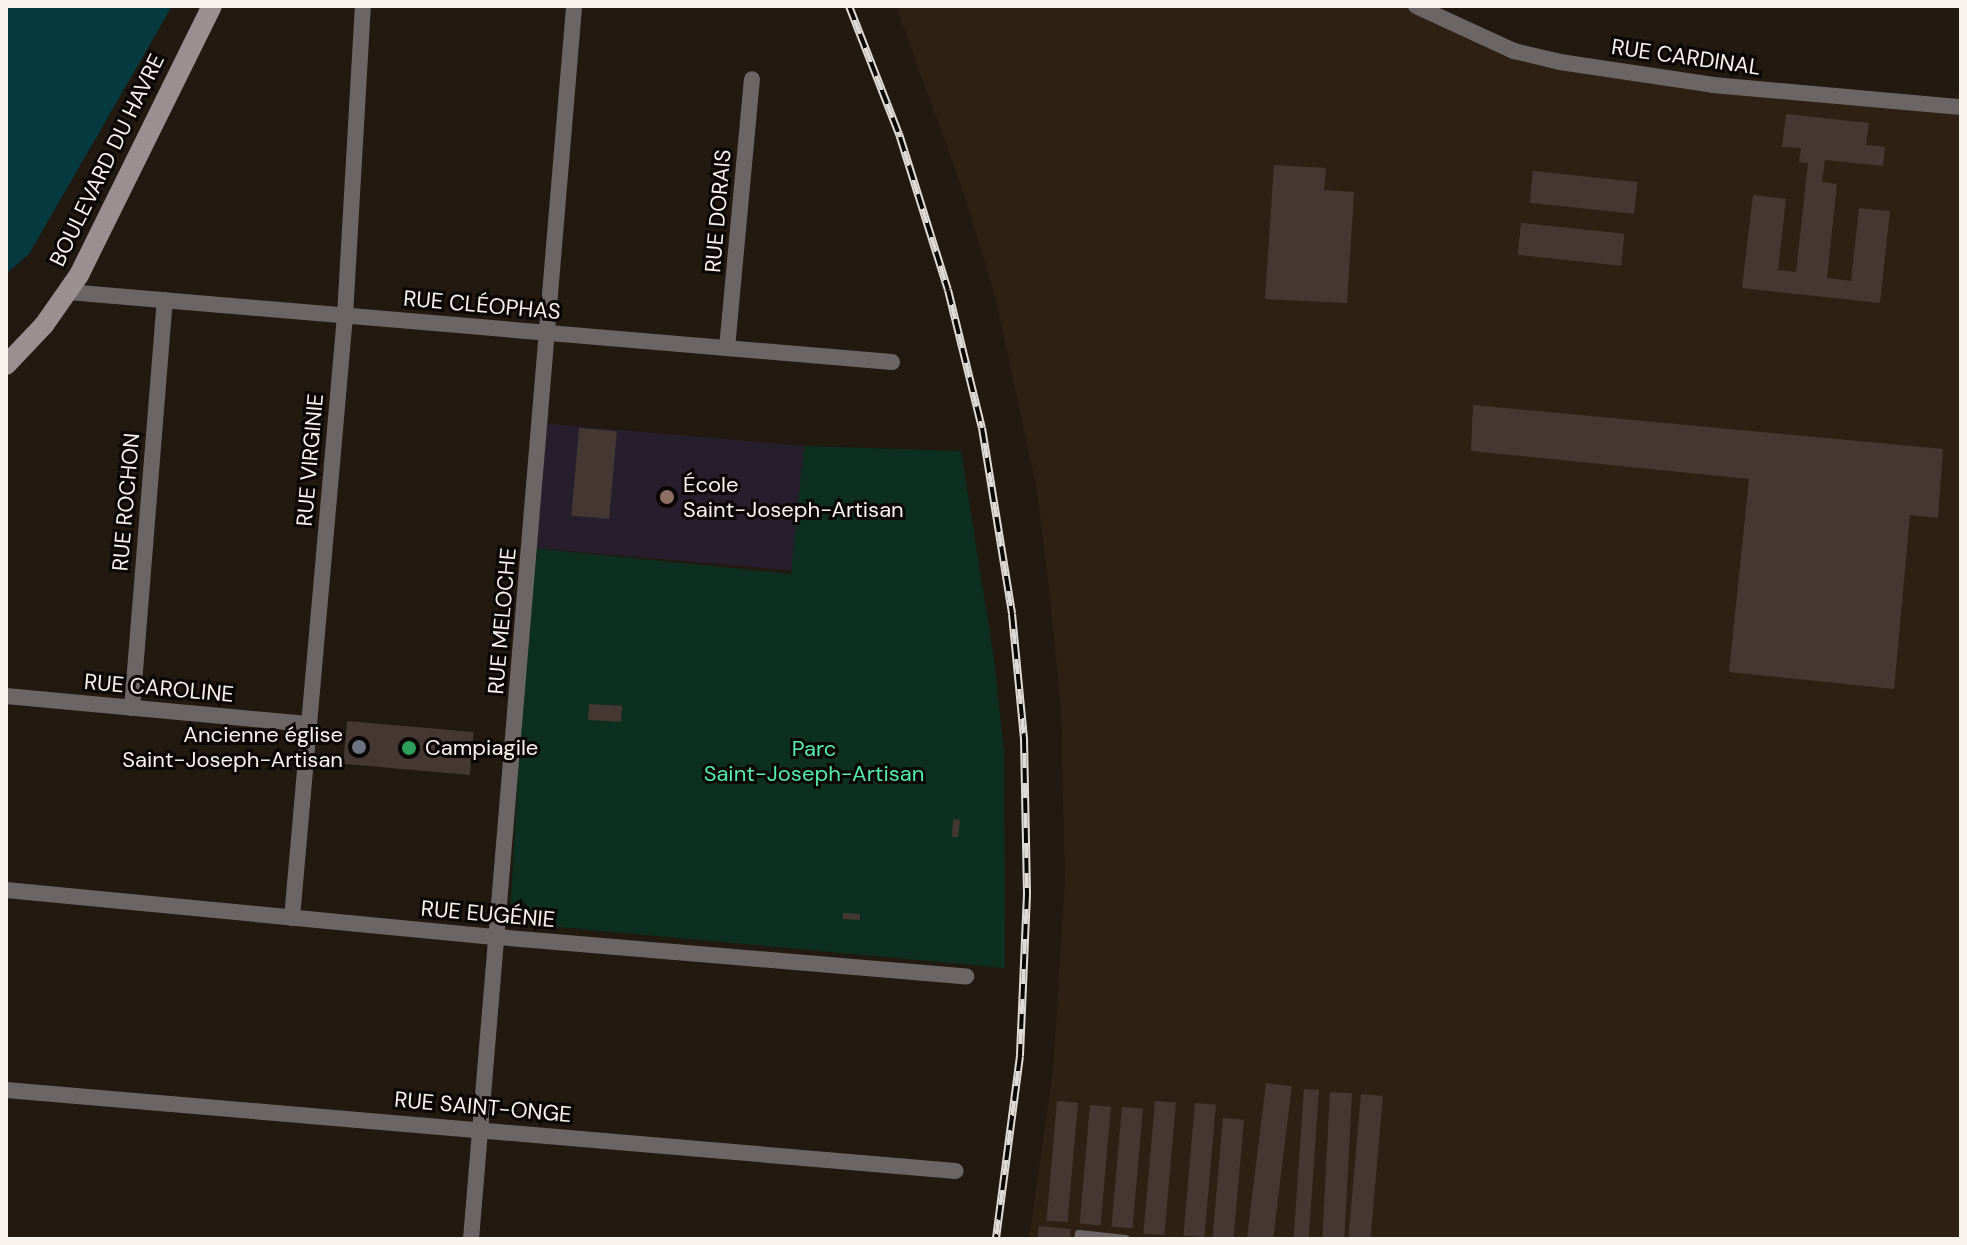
<!DOCTYPE html>
<html>
<head>
<meta charset="utf-8">
<style>
  body { margin:0 }
  #map { position:relative; width:1967px; height:1245px; overflow:hidden; background:#221911; font-family:"DM Sans",sans-serif }
  div>[style] { position:absolute }
  .built>* { inset:0; background:#2e2114 }
  .education>* { inset:0; background:#271e2d; transform-origin:0 0 }
  .green>* { inset:0; background:#0c2f20 }
  .water>* { inset:0; background:#053a40 }
  .building>* { inset:0; background:#453833; transform-origin:0 0 }
  .lane>* { height:8px; margin:-4px; padding:0 4px; transform-origin:4px; border-radius:4px; background:#6c6566 }
  .street>* { height:16px; margin:-8px; padding:0 8px; transform-origin:8px; border-radius:8px; background:#6c6566 }
  .secondary>* { height:20px; margin:-10px; padding:0 10px; transform-origin:10px; border-radius:10px; background:#9b9091 }
  .rail>* { height:8px; margin-top:-4px; transform-origin:0; background:repeating-linear-gradient(90deg,#090603 0 15px,#e0dad4 0 30px); box-sizing:border-box; border-block:2px solid #e0dad4 }
  .dots>* { width:22px; height:22px; translate:-50% -50%; box-sizing:border-box; border:4px solid #090603; border-radius:50% }
  span { translate:-50% -50%; white-space:nowrap; text-align:center; line-height:1.15; -webkit-text-stroke:6px #090603; paint-order:stroke }
  .street-label { font-size:22px; color:#f9f3ed }
  .poi-label { font-size:22px; color:#f9f3ed }
  .left { translate:0 -50%; text-align:left }
  .right { translate:-100% -50%; text-align:right }
  .park-label { font-size:22px; color:#52eead }
  .frame { position:absolute; inset:0; border:8px solid #f9f3ed; pointer-events:none }
</style>
</head>
<body>
<div id="map">
  <div class="built">
    <i style="clip-path:polygon(896px 6px,1416px 6px,1560px 62px,1954px 106px,1961px 86px,1961px 1239px,1029px 1239px,1053px 1071px,1065px 882px,1061px 706px,1049px 591px,1037px 490px,995px 296px,965px 197px)"></i>
  </div>
  <div class="education">
    <i style="left:540px;top:423px;width:265px;height:125px;rotate:5deg"></i>
  </div>
  <div class="green">
    <i style="clip-path:polygon(804px 446px,961px 451px,994px 659px,1004px 752px,1005px 968px,515px 923px,510px 915px,531px 548px,791px 574px)"></i>
  </div>
  <div class="water">
    <i style="clip-path:polygon(6px 6px,172px 6px,29px 254px,6px 274px)"></i>
  </div>
  <div class="building">
    <i style="clip-path:polygon(1786px 114px,1869px 123px,1866px 145px,1885px 147px,1883px 166px,1825px 160px,1822px 182px,1837px 184px,1827px 278px,1851px 281px,1859px 208px,1890px 211px,1880px 303px,1742px 288px,1753px 195px,1786px 199px,1778px 270px,1796px 272px,1808px 163px,1799px 162px,1801px 148px,1782px 147px)"></i>
    <i style="clip-path:polygon(1274px 165px,1326px 168px,1324px 190px,1354px 192px,1347px 303px,1265px 299px)"></i>
    <i style="left:1533px;top:171px;width:105px;height:32px;rotate:6deg"></i>
    <i style="left:1521px;top:223px;width:104px;height:32px;rotate:6deg"></i>
    <i style="clip-path:polygon(1473px 405px,1943px 449px,1938px 518px,1910px 515px,1894px 689px,1729px 672px,1749px 479px,1471px 451px)"></i>
    <i style="left:579px;top:428px;width:38px;height:88px;rotate:5deg"></i>
    <i style="left:589px;top:704px;width:33px;height:16px;rotate:3deg"></i>
    <i style="left:347px;top:721px;width:127px;height:43px;rotate:5deg"></i>
    <i style="clip-path:polygon(953px 819px,960px 820px,958px 837px,952px 837px)"></i>
    <i style="left:843px;top:913px;width:17px;height:6px;rotate:3deg"></i>
    <i style="left:1266px;top:1083px;width:26px;height:157px;rotate:7deg"></i>
    <i style="left:1304px;top:1089px;width:15px;height:150px;rotate:4deg"></i>
    <i style="left:1330px;top:1092px;width:22px;height:147px;rotate:3deg"></i>
    <i style="left:1361px;top:1094px;width:22px;height:145px;rotate:5deg"></i>
    <i style="left:1057px;top:1101px;width:21px;height:120px;rotate:5deg"></i>
    <i style="left:1155px;top:1101px;width:21px;height:133px;rotate:5deg"></i>
    <i style="left:1195px;top:1103px;width:21px;height:133px;rotate:5deg"></i>
    <i style="left:1090px;top:1105px;width:21px;height:119px;rotate:5deg"></i>
    <i style="left:1122px;top:1107px;width:21px;height:120px;rotate:5deg"></i>
    <i style="left:1223px;top:1118px;width:21px;height:120px;rotate:5deg"></i>
    <i style="clip-path:polygon(1039px 1226px,1071px 1229px,1070px 1239px,1037px 1239px)"></i>
  </div>
  <div class="lane">
    <i style="left:1078px;top:1239px;width:5px;rotate:-79deg"></i>
    <i style="left:1079px;top:1234px;width:47px;rotate:6.1deg"></i>
  </div>
  <div class="street">
    <i style="left:1416px;top:6px;width:108px;rotate:24.7deg"></i>
    <i style="left:1514px;top:51px;width:47px;rotate:13.4deg"></i>
    <i style="left:1560px;top:62px;width:155px;rotate:8.5deg"></i>
    <i style="left:1713px;top:85px;width:249px;rotate:5.1deg"></i>
    <i style="left:68px;top:292px;width:827px;rotate:4.86deg"></i>
    <i style="left:727px;top:348px;width:270px;rotate:-84.7deg"></i>
    <i style="left:6px;top:696px;width:303px;rotate:5.3deg"></i>
    <i style="left:132px;top:708px;width:409px;rotate:-85.4deg"></i>
    <i style="left:6px;top:890px;width:493px;rotate:5.5deg"></i>
    <i style="left:497px;top:937px;width:471px;rotate:4.8deg"></i>
    <i style="left:292px;top:918px;width:604px;rotate:-84.97deg"></i>
    <i style="left:345px;top:316px;width:311px;rotate:-86.7deg"></i>
    <i style="left:6px;top:1090px;width:953px;rotate:4.87deg"></i>
    <i style="left:471px;top:1239px;width:1237px;rotate:-85.22deg"></i>
  </div>
  <div class="secondary">
    <i style="left:6px;top:365px;width:55px;rotate:-46.5deg"></i>
    <i style="left:44px;top:325px;width:61px;rotate:-55deg"></i>
    <i style="left:79px;top:275px;width:300px;rotate:-63.7deg"></i>
  </div>
  <div class="rail">
    <i style="left:849px;top:6px;width:141px;rotate:68.7deg"></i>
    <i style="left:900px;top:137px;width:160px;rotate:72.6deg"></i>
    <i style="left:948px;top:290px;width:142px;rotate:76.2deg"></i>
    <i style="left:982px;top:428px;width:188px;rotate:80.8deg"></i>
    <i style="left:1012px;top:614px;width:125px;rotate:84.5deg"></i>
    <i style="left:1024px;top:738px;width:156px;rotate:88.9deg"></i>
    <i style="left:1027px;top:894px;width:162px;rotate:92.5deg"></i>
    <i style="left:1020px;top:1056px;width:185px;rotate:97.5deg"></i>
  </div>
  <div class="dots">
    <i style="left:667px;top:497px;background:#8d6e63"></i>
    <i style="left:359px;top:747px;background:#6b7280"></i>
    <i style="left:409px;top:748px;background:#2e9e5b"></i>
  </div>
  <div class="street-label">
    <span style="left:1686px;top:57px;rotate:8deg">RUE CARDINAL</span>
    <span style="left:107px;top:160px;rotate:-64deg">BOULEVARD DU HAVRE</span>
    <span style="left:718px;top:211px;rotate:-85deg">RUE DORAIS</span>
    <span style="left:482px;top:305px;rotate:5deg">RUE CLÉOPHAS</span>
    <span style="left:310px;top:460px;rotate:-85deg">RUE VIRGINIE</span>
    <span style="left:126px;top:502px;rotate:-85deg">RUE ROCHON</span>
    <span style="left:502px;top:621px;rotate:-85deg">RUE MELOCHE</span>
    <span style="left:159px;top:688px;rotate:5deg">RUE CAROLINE</span>
    <span style="left:488px;top:914px;rotate:5deg">RUE EUGÉNIE</span>
    <span style="left:483px;top:1107px;rotate:5deg">RUE SAINT-ONGE</span>
  </div>
  <div class="poi-label">
    <span class="left" style="left:683px;top:497px">École<br>Saint-Joseph-Artisan</span>
    <span class="right" style="left:343px;top:747px">Ancienne église<br>Saint-Joseph-Artisan</span>
    <span class="left" style="left:425px;top:748px">Campiagile</span>
  </div>
  <div class="park-label">
    <span style="left:814px;top:761px">Parc<br>Saint-Joseph-Artisan</span>
  </div>
  <div class="frame"></div>
</div>
</body>
</html>
